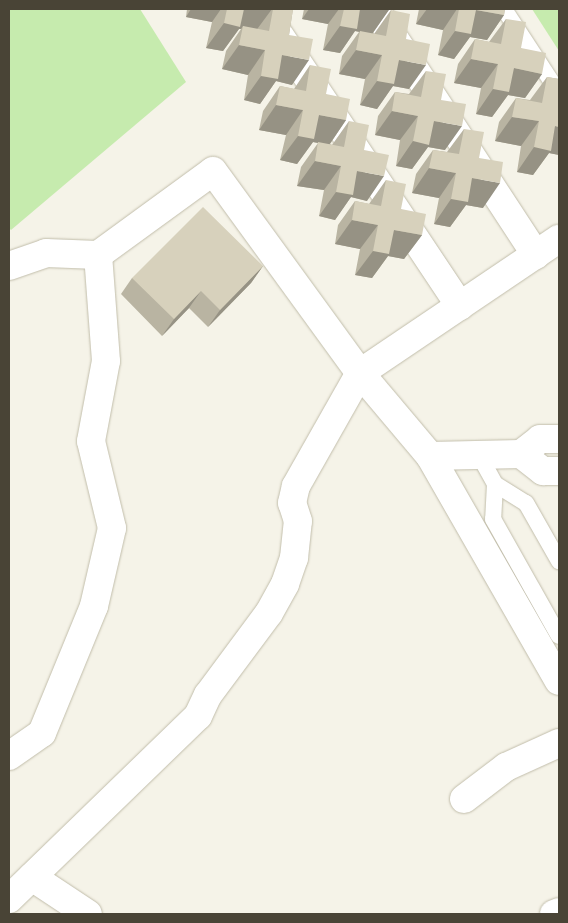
<!DOCTYPE html>
<html>
<head>
<meta charset="utf-8">
<style>
  body { margin:0 }
  #map { position:relative; width:568px; height:923px; overflow:hidden; background:#f5f3e8; font-family:Barlow,sans-serif }
  div>[style] { position:absolute }
  .green>* { inset:0; background:#c6ebae }
  .roads { filter:drop-shadow(0 0 1px #c1bdaa) drop-shadow(0 0 1px #c1bdaa) }
  .service>* { height:16px; margin:-8px; padding:0 8px; transform-origin:8px; border-radius:8px; background:#fff }
  .minor>* { height:28px; margin:-14px; padding:0 14px; transform-origin:14px; border-radius:14px; background:#fff }
  .tertiary>* { height:28px; margin:-14px; padding:0 14px; transform-origin:14px; border-radius:14px; background:#fff }
  .wall>* { inset:0; background:#b9b4a2 }
  .shaded-wall>* { inset:0; background:#969284 }
  .building>* { inset:0; background:#d7d1bc }
  span { translate:-50% -50%; white-space:nowrap; text-align:center; line-height:1.15; -webkit-text-stroke:4px #fff; paint-order:stroke }
  .frame { position:absolute; inset:0; border:10px solid #494436; pointer-events:none }
</style>
</head>
<body>
<div id="map">
  <div class="green">
    <i style="clip-path:polygon(9px 9px,140px 9px,186px 82px,11px 230px,9px 228px)"></i>
    <i style="clip-path:polygon(532px 9px,559px 9px,559px 51px)"></i>
  </div>
  <div class="roads">
    <div class="service">
      <i style="left:504px;top:9px;width:100px;rotate:56.8deg"></i>
      <i style="left:479px;top:455px;width:33px;rotate:61deg"></i>
      <i style="left:495px;top:484px;width:36px;rotate:32deg"></i>
      <i style="left:526px;top:503px;width:67px;rotate:60.4deg"></i>
      <i style="left:495px;top:484px;width:35px;rotate:93deg"></i>
      <i style="left:493px;top:519px;width:134px;rotate:60.6deg"></i>
    </div>
    <div class="minor">
      <i style="left:262px;top:9px;width:357px;rotate:56.3deg"></i>
      <i style="left:375px;top:9px;width:294px;rotate:56.8deg"></i>
      <i style="left:9px;top:266px;width:39px;rotate:-19deg"></i>
      <i style="left:46px;top:253px;width:52px;rotate:2.2deg"></i>
      <i style="left:98px;top:255px;width:142px;rotate:-36.1deg"></i>
      <i style="left:213px;top:171px;width:250px;rotate:54deg"></i>
      <i style="left:360px;top:373px;width:109px;rotate:49.9deg"></i>
      <i style="left:430px;top:456px;width:259px;rotate:60.2deg"></i>
      <i style="left:9px;top:756px;width:40px;rotate:-34.9deg"></i>
      <i style="left:42px;top:733px;width:137px;rotate:-67.7deg"></i>
      <i style="left:94px;top:606px;width:80px;rotate:-77deg"></i>
      <i style="left:112px;top:528px;width:89px;rotate:-103.6deg"></i>
      <i style="left:91px;top:441px;width:81px;rotate:-79.4deg"></i>
      <i style="left:106px;top:361px;width:106px;rotate:-94.3deg"></i>
      <i style="left:464px;top:799px;width:53px;rotate:-37.3deg"></i>
      <i style="left:506px;top:767px;width:58px;rotate:-24.4deg"></i>
      <i style="left:32px;top:877px;width:67px;rotate:33.5deg"></i>
      <i style="left:9px;top:899px;width:263px;rotate:-44.1deg"></i>
      <i style="left:198px;top:716px;width:23px;rotate:-65deg"></i>
      <i style="left:208px;top:695px;width:102px;rotate:-53.4deg"></i>
      <i style="left:269px;top:613px;width:33px;rotate:-61deg"></i>
      <i style="left:285px;top:584px;width:28px;rotate:-71deg"></i>
      <i style="left:294px;top:558px;width:37px;rotate:-84deg"></i>
      <i style="left:298px;top:521px;width:19px;rotate:-108deg"></i>
      <i style="left:292px;top:503px;width:17px;rotate:-77deg"></i>
      <i style="left:296px;top:486px;width:130px;rotate:-60.5deg"></i>
      <i style="left:360px;top:373px;width:240px;rotate:-34deg"></i>
      <i style="left:554px;top:914px;width:5px;rotate:-22deg"></i>
    </div>
    <div class="tertiary">
      <i style="left:521px;top:454px;width:28px;rotate:38deg"></i>
      <i style="left:543px;top:471px;width:16px"></i>
      <i style="left:430px;top:456px;width:91px;rotate:-1.3deg"></i>
      <i style="left:521px;top:454px;width:24px;rotate:-38deg"></i>
      <i style="left:540px;top:439px;width:19px"></i>
    </div>
  </div>
  <div class="wall">
    <i style="clip-path:polygon(187px 9px,293px 9px,289px 35px,292px 85px,276px 81px,260px 104px,244px 100px,248px 75px,222px 69px,226px 51px,241px 29px,239px 29px,223px 51px,206px 48px,212px 22px,186px 17px)"></i>
    <i style="clip-path:polygon(304px 9px,389px 9px,373px 33px,374px 34px,391px 10px,406px 39px,409px 89px,393px 86px,377px 109px,360px 105px,365px 79px,339px 74px,342px 56px,359px 32px,355px 31px,340px 53px,323px 50px,328px 24px,302px 19px)"></i>
    <i style="clip-path:polygon(419px 9px,505px 9px,504px 15px,487px 40px,470px 37px,454px 59px,438px 55px,443px 30px,416px 24px)"></i>
    <i style="clip-path:polygon(506px 19px,521px 48px,542px 74px,525px 98px,508px 95px,492px 117px,476px 114px,481px 88px,454px 83px,458px 64px,475px 39px,489px 42px)"></i>
    <i style="clip-path:polygon(310px 65px,326px 94px,346px 120px,330px 144px,332px 145px,349px 121px,364px 150px,367px 201px,351px 197px,335px 220px,319px 216px,324px 190px,297px 186px,301px 167px,318px 143px,313px 142px,297px 164px,280px 160px,286px 135px,259px 130px,263px 111px,280px 86px,294px 89px)"></i>
    <i style="clip-path:polygon(426px 71px,441px 100px,445px 150px,428px 147px,412px 169px,396px 166px,400px 140px,375px 135px,378px 116px,395px 92px,409px 94px)"></i>
    <i style="clip-path:polygon(547px 77px,559px 79px,559px 155px,549px 153px,533px 175px,517px 172px,521px 146px,495px 141px,499px 122px,516px 98px,530px 100px)"></i>
    <i style="clip-path:polygon(464px 129px,479px 158px,483px 208px,466px 205px,450px 227px,434px 224px,439px 198px,412px 193px,416px 174px,433px 150px,447px 152px)"></i>
    <i style="clip-path:polygon(386px 180px,401px 209px,422px 235px,404px 259px,388px 256px,372px 278px,355px 275px,360px 249px,335px 244px,338px 225px,355px 201px,369px 204px)"></i>
    <i style="clip-path:polygon(263px 266px,251px 283px,208px 327px,189px 308px,162px 336px,121px 294px,132px 278px)"></i>
  </div>
  <div class="shaded-wall">
    <i style="clip-path:polygon(191px 9px,221px 9px,212px 22px,186px 17px)"></i>
    <i style="clip-path:polygon(240px 9px,272px 9px,255px 32px,243px 26px,241px 29px,239px 29px,223px 51px,206px 48px,224px 23px)"></i>
    <i style="clip-path:polygon(309px 9px,339px 9px,328px 24px,302px 19px)"></i>
    <i style="clip-path:polygon(358px 9px,384px 9px,389px 10px,372px 34px,355px 31px,340px 53px,323px 50px,340px 26px)"></i>
    <i style="clip-path:polygon(427px 9px,457px 9px,443px 30px,416px 24px)"></i>
    <i style="clip-path:polygon(476px 10px,504px 15px,487px 40px,470px 37px,454px 59px,438px 55px,455px 31px)"></i>
    <i style="clip-path:polygon(239px 45px,265px 50px,248px 75px,222px 69px)"></i>
    <i style="clip-path:polygon(356px 50px,382px 55px,365px 79px,339px 74px)"></i>
    <i style="clip-path:polygon(282px 55px,309px 60px,292px 85px,276px 81px,260px 104px,244px 100px,261px 76px)"></i>
    <i style="clip-path:polygon(471px 59px,498px 64px,481px 88px,454px 83px)"></i>
    <i style="clip-path:polygon(399px 60px,426px 65px,409px 89px,393px 86px,377px 109px,360px 105px,377px 81px)"></i>
    <i style="clip-path:polygon(514px 68px,542px 74px,525px 98px,508px 95px,492px 117px,476px 114px,493px 89px)"></i>
    <i style="clip-path:polygon(276px 105px,303px 110px,286px 135px,259px 130px)"></i>
    <i style="clip-path:polygon(392px 111px,418px 116px,400px 140px,375px 135px)"></i>
    <i style="clip-path:polygon(319px 115px,346px 120px,329px 145px,313px 142px,297px 164px,280px 160px,298px 136px)"></i>
    <i style="clip-path:polygon(512px 117px,539px 121px,521px 146px,495px 141px)"></i>
    <i style="clip-path:polygon(434px 121px,462px 126px,445px 150px,428px 147px,412px 169px,396px 166px,413px 141px)"></i>
    <i style="clip-path:polygon(555px 126px,559px 127px,559px 155px,549px 153px,533px 175px,517px 172px,534px 147px)"></i>
    <i style="clip-path:polygon(315px 161px,341px 166px,324px 190px,297px 186px)"></i>
    <i style="clip-path:polygon(429px 168px,456px 173px,439px 198px,412px 193px)"></i>
    <i style="clip-path:polygon(357px 171px,384px 176px,367px 201px,351px 197px,335px 220px,319px 216px,336px 192px)"></i>
    <i style="clip-path:polygon(472px 178px,500px 183px,483px 208px,466px 205px,450px 227px,434px 224px,451px 199px)"></i>
    <i style="clip-path:polygon(352px 220px,378px 225px,360px 249px,335px 244px)"></i>
    <i style="clip-path:polygon(394px 230px,422px 235px,404px 259px,388px 256px,372px 278px,355px 275px,373px 251px)"></i>
    <i style="clip-path:polygon(263px 266px,251px 283px,208px 327px,220px 310px)"></i>
    <i style="clip-path:polygon(201px 291px,189px 308px,162px 336px,174px 319px)"></i>
  </div>
  <div class="building">
    <i style="clip-path:polygon(227px 9px,244px 9px,240px 27px,224px 23px)"></i>
    <i style="clip-path:polygon(273px 9px,293px 9px,289px 35px,313px 39px,309px 60px,282px 55px,278px 79px,261px 76px,265px 50px,239px 45px,243px 26px,269px 31px)"></i>
    <i style="clip-path:polygon(344px 9px,360px 9px,357px 29px,340px 26px)"></i>
    <i style="clip-path:polygon(459px 9px,505px 9px,504px 15px,476px 10px,471px 34px,455px 31px)"></i>
    <i style="clip-path:polygon(391px 10px,410px 14px,406px 39px,430px 44px,426px 65px,399px 60px,394px 84px,377px 81px,382px 55px,356px 50px,360px 31px,386px 36px)"></i>
    <i style="clip-path:polygon(506px 19px,526px 22px,521px 48px,546px 53px,542px 74px,514px 68px,509px 92px,493px 89px,498px 64px,471px 59px,475px 39px,501px 44px)"></i>
    <i style="clip-path:polygon(310px 65px,331px 69px,326px 94px,350px 99px,346px 120px,319px 115px,314px 139px,298px 136px,303px 110px,276px 105px,280px 86px,306px 91px)"></i>
    <i style="clip-path:polygon(426px 71px,446px 74px,441px 100px,466px 104px,462px 126px,434px 121px,429px 145px,413px 141px,418px 116px,392px 111px,395px 92px,421px 97px)"></i>
    <i style="clip-path:polygon(547px 77px,559px 79px,559px 127px,555px 126px,551px 151px,534px 147px,539px 121px,512px 117px,516px 98px,542px 103px)"></i>
    <i style="clip-path:polygon(349px 121px,369px 125px,364px 150px,389px 155px,384px 176px,357px 171px,353px 195px,336px 192px,341px 166px,315px 161px,318px 142px,344px 147px)"></i>
    <i style="clip-path:polygon(464px 129px,484px 132px,479px 158px,503px 162px,500px 183px,472px 178px,468px 202px,451px 199px,456px 173px,429px 168px,433px 150px,459px 154px)"></i>
    <i style="clip-path:polygon(386px 180px,406px 184px,401px 209px,426px 214px,422px 235px,394px 230px,389px 254px,373px 251px,378px 225px,352px 220px,355px 201px,381px 206px)"></i>
    <i style="clip-path:polygon(203px 207px,263px 266px,220px 310px,201px 291px,174px 319px,132px 278px)"></i>
  </div>
  <div class="frame"></div>
</div>
</body>
</html>
